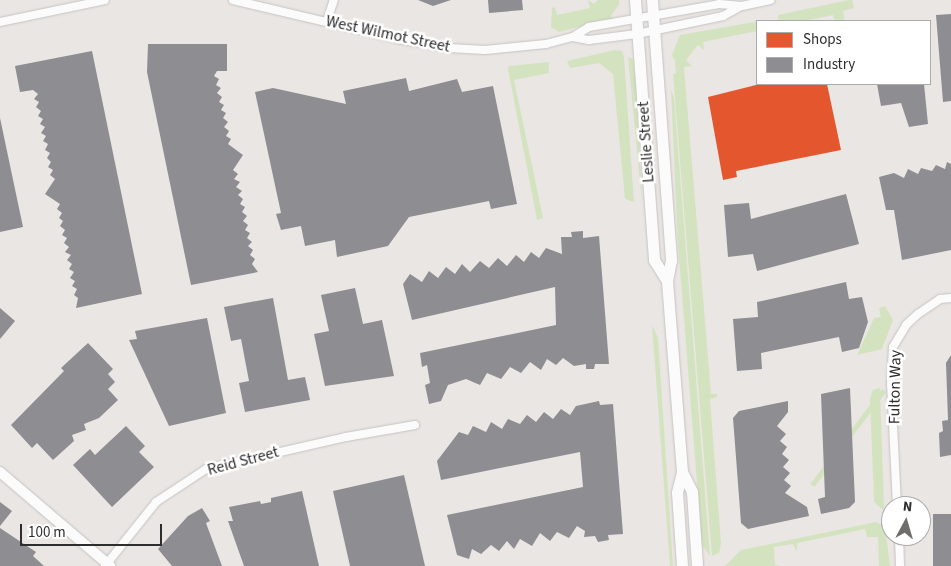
<!DOCTYPE html>
<html>
<head>
<meta charset="utf-8">
<style>
  body { margin:0 }
  #map { position:relative; width:951px; height:566px; overflow:hidden; background:#eae6e3; font-family:"Source Sans 3",sans-serif }
  div>[style] { position:absolute }
  .green>* { inset:0; background:#d4e3bf; transform-origin:0 0 }
  .shops>* { inset:0; background:#e4572e }
  .industry>* { inset:0; background:#8d8d92; transform-origin:0 0 }
  .roads { filter:drop-shadow(0 0 1px #c5c3c3) drop-shadow(0 0 1px #c5c3c3) }
  .minor>* { height:8px; margin:-4px; padding:0 4px; transform-origin:4px; border-radius:4px; background:#fcfbfb }
  .tertiary>* { height:10px; margin:-5px; padding:0 5px; transform-origin:5px; border-radius:5px; background:#fcfbfb }
  .secondary>* { height:11px; margin:-5.5px; padding:0 5.5px; transform-origin:5.5px; border-radius:5.5px; background:#fcfbfb }
  span { translate:-50% -50%; white-space:nowrap; text-align:center; line-height:1.15; -webkit-text-stroke:5px #fff; paint-order:stroke }
  .street-label { font-size:16px; color:#2d2d2d }
  .legend { position:absolute; left:756px; top:20px; width:175px; height:65px; box-sizing:border-box; background:#fff; border:1px solid #ababab; margin:0; padding:6px 9px; list-style:none; font-size:15px; color:#2d2d2d }
  .legend li { display:flex; align-items:center; gap:10px; height:25px }
  .legend b { width:25px; border:1px solid #ababab }
  .north { position:absolute; left:881px; top:496px; width:50px; height:50px; box-sizing:border-box; background:#fff; border:1px solid #ababab; border-radius:50%; rotate:6deg; font-size:14px; font-weight:700; line-height:20px; text-align:center; color:#2d2d2d }
  .north::after { content:''; display:block; margin:auto; width:18px; height:22px; background:#6f6e6d; clip-path:polygon(50% 0,100% 100%,50% 72%,0 100%) }
  .scale { position:absolute; left:20px; top:524px; width:142px; height:22px; box-sizing:border-box; border:2px solid #2d2d2d; border-top:0; padding-left:6px; font-size:15px; line-height:18px; white-space:nowrap; color:#2d2d2d; -webkit-text-stroke:4px #fff; paint-order:stroke }
</style>
</head>
<body>
<div id="map">
  <div class="green">
    <i style="clip-path:polygon(588px 0,594px 4px,598px 0,619px 0,619px 5px,611px 15px,612px 19px,559px 32px,551px 27px,552px 8px,555px 7px,557px 15px,590px 8px)"></i>
    <i style="clip-path:polygon(849px 0,852px 0,854px 8px,843px 11px,845px 21px,835px 21px,833px 15px,804px 21px,778px 21px,778px 15px)"></i>
    <i style="clip-path:polygon(765px 20px,757px 21px,757px 31px,703px 42px,704px 50px,698px 45px,686px 60px,692px 66px,684px 67px,711px 394px,717px 394px,717px 397px,710px 399px,721px 544px,719px 553px,712px 556px,673px 74px,676px 74px,675px 61px,672px 55px,680px 35px)"></i>
    <i style="clip-path:polygon(615px 50px,622px 51px,624px 57px,634px 202px,625px 199px,613px 74px,599px 63px,570px 68px,567px 61px)"></i>
    <i style="clip-path:polygon(628px 57px,633px 59px,636px 87px,642px 203px)"></i>
    <i style="clip-path:polygon(549px 62px,549px 73px,514px 80px,543px 218px,537px 220px,508px 69px,509px 66px)"></i>
    <i style="clip-path:polygon(671px 89px,674px 98px,710px 556px,702px 545px,678px 244px)"></i>
    <i style="clip-path:polygon(885px 306px,893px 320px,882px 349px,857px 355px,874px 318px,881px 317px,879px 308px)"></i>
    <i style="clip-path:polygon(652px 325px,658px 338px,673px 566px,670px 566px)"></i>
    <i style="clip-path:polygon(880px 388px,884px 508px,882px 509px,874px 502px,870px 398px,873px 390px)"></i>
    <i style="left:882px;top:389px;width:5px;height:119px;rotate:37deg"></i>
    <i style="clip-path:polygon(876px 522px,885px 526px,890px 566px,879px 566px,878px 537px,867px 537px,865px 529px,797px 543px,797px 552px,793px 544px,774px 547px,775px 565px,781px 566px,725px 566px,741px 550px)"></i>
  </div>
  <div class="shops">
    <i style="clip-path:polygon(760px 84px,827px 84px,841px 150px,736px 171px,737px 177px,723px 180px,708px 97px)"></i>
  </div>
  <div class="industry">
    <i style="clip-path:polygon(418px 0,451px 0,433px 6px)"></i>
    <i style="clip-path:polygon(488px 0,522px 0,523px 10px,489px 13px)"></i>
    <i style="clip-path:polygon(951px 14px,951px 101px,943px 102px,936px 15px)"></i>
    <i style="clip-path:polygon(148px 44px,227px 44px,227px 71px,217px 71px,214px 76px,219px 79px,216px 85px,221px 88px,217px 93px,222px 97px,219px 102px,224px 105px,221px 110px,226px 113px,223px 118px,228px 122px,224px 127px,229px 131px,226px 136px,231px 139px,228px 144px,243px 155px,233px 170px,238px 174px,234px 179px,240px 182px,236px 187px,242px 191px,238px 195px,243px 199px,240px 204px,245px 207px,242px 212px,247px 216px,243px 221px,248px 225px,245px 230px,250px 233px,247px 238px,252px 242px,248px 246px,253px 250px,250px 255px,255px 259px,252px 264px,258px 272px,191px 285px,147px 72px)"></i>
    <i style="clip-path:polygon(92px 51px,142px 294px,76px 308px,78px 298px,74px 295px,77px 289px,72px 286px,75px 281px,70px 278px,74px 272px,69px 269px,72px 264px,67px 260px,71px 255px,65px 252px,69px 247px,64px 243px,67px 238px,62px 235px,65px 230px,60px 226px,63px 221px,59px 218px,62px 213px,57px 209px,60px 204px,45px 194px,55px 179px,50px 175px,53px 170px,48px 167px,51px 162px,47px 158px,50px 153px,45px 150px,48px 144px,43px 141px,46px 136px,41px 133px,45px 127px,40px 124px,43px 119px,38px 116px,41px 111px,36px 107px,39px 102px,34px 99px,38px 94px,33px 90px,20px 92px,15px 66px)"></i>
    <i style="clip-path:polygon(406px 78px,409px 91px,457px 79px,462px 92px,493px 86px,517px 204px,491px 209px,489px 201px,409px 217px,388px 246px,337px 257px,335px 240px,305px 246px,301px 226px,281px 230px,276px 214px,281px 213px,255px 92px,273px 88px,346px 104px,343px 91px)"></i>
    <i style="clip-path:polygon(877px 84px,924px 84px,928px 124px,909px 127px,901px 103px,881px 106px)"></i>
    <i style="clip-path:polygon(0 118px,23px 227px,0 232px)"></i>
    <i style="clip-path:polygon(947px 162px,951px 164px,951px 250px,902px 260px,894px 210px,886px 210px,879px 177px,894px 173px,904px 178px,908px 169px,918px 174px,921px 168px,932px 171px,936px 165px,945px 169px)"></i>
    <i style="clip-path:polygon(846px 194px,859px 244px,757px 271px,753px 254px,728px 257px,724px 205px,749px 203px,751px 219px)"></i>
    <i style="clip-path:polygon(583px 231px,583px 238px,599px 236px,609px 364px,595px 364px,594px 369px,586px 369px,586px 364px,574px 366px,563px 358px,556px 365px,547px 359px,541px 370px,530px 362px,521px 373px,510px 367px,501px 379px,487px 373px,480px 385px,466px 379px,448px 385px,441px 401px,429px 404px,425px 385px,430px 383px,427px 365px,422px 367px,420px 353px,556px 325px,555px 287px,412px 320px,403px 284px,410px 274px,422px 282px,429px 271px,438px 278px,446px 267px,455px 274px,462px 264px,470px 272px,480px 261px,489px 268px,498px 258px,507px 266px,516px 255px,524px 262px,531px 252px,539px 258px,546px 248px,562px 254px,561px 237px,572px 237px,571px 232px)"></i>
    <i style="clip-path:polygon(846px 282px,849px 299px,862px 297px,868px 322px,859px 348px,842px 352px,839px 337px,761px 353px,762px 369px,737px 371px,733px 319px,758px 317px,757px 302px)"></i>
    <i style="clip-path:polygon(355px 288px,363px 324px,382px 320px,394px 376px,325px 386px,314px 334px,329px 331px,321px 295px)"></i>
    <i style="clip-path:polygon(273px 298px,288px 380px,305px 377px,310px 400px,245px 412px,239px 383px,249px 381px,241px 339px,231px 341px,224px 307px)"></i>
    <i style="clip-path:polygon(0 308px,15px 321px,0 339px)"></i>
    <i style="clip-path:polygon(207px 318px,226px 413px,169px 426px,129px 340px,137px 339px,135px 331px)"></i>
    <i style="clip-path:polygon(88px 343px,113px 369px,108px 374px,115px 382px,108px 389px,118px 400px,99px 418px,84px 424px,86px 430px,72px 435px,74px 441px,53px 460px,37px 443px,32px 448px,11px 425px,64px 371px,61px 368px)"></i>
    <i style="clip-path:polygon(951px 355px,951px 455px,940px 457px,939px 433px,943px 431px,942px 421px,948px 420px,946px 363px)"></i>
    <i style="clip-path:polygon(850px 388px,855px 502px,849px 508px,821px 514px,818px 499px,825px 497px,821px 394px)"></i>
    <i style="clip-path:polygon(599px 401px,600px 405px,613px 404px,623px 534px,608px 535px,609px 540px,598px 542px,595px 536px,584px 537px,585px 531px,577px 526px,569px 538px,557px 532px,550px 541px,540px 533px,532px 546px,520px 539px,514px 549px,507px 541px,499px 551px,491px 545px,481px 554px,472px 549px,469px 559px,457px 555px,447px 515px,583px 487px,580px 452px,441px 480px,437px 461px,459px 432px,468px 435px,473px 426px,486px 432px,491px 422px,502px 429px,508px 419px,520px 424px,527px 415px,536px 422px,544px 412px,553px 419px,561px 409px,570px 415px,576px 406px)"></i>
    <i style="clip-path:polygon(788px 401px,788px 412px,777px 426px,786px 434px,780px 441px,787px 447px,782px 454px,789px 460px,783px 467px,790px 473px,784px 480px,791px 486px,785px 493px,807px 507px,809px 516px,748px 529px,741px 523px,733px 418px,739px 411px)"></i>
    <i style="clip-path:polygon(126px 426px,145px 446px,139px 452px,154px 467px,112px 507px,73px 465px,90px 449px,95px 455px)"></i>
    <i style="clip-path:polygon(404px 475px,425px 566px,350px 566px,333px 491px)"></i>
    <i style="clip-path:polygon(302px 491px,319px 566px,244px 566px,228px 521px,233px 521px,229px 507px,260px 501px,261px 504px,271px 502px,271px 498px)"></i>
    <i style="clip-path:polygon(0 502px,12px 511px,0 526px)"></i>
    <i style="clip-path:polygon(202px 508px,210px 521px,206px 523px,222px 566px,172px 566px,158px 549px,188px 516px)"></i>
    <i style="left:951px;top:514px;width:52px;height:18px;rotate:90deg"></i>
    <i style="clip-path:polygon(0 528px,36px 552px,33px 556px,44px 566px,0 566px)"></i>
  </div>
  <div class="roads">
    <div class="minor">
      <i style="left:233px;top:0;width:170px;rotate:13.3deg"></i>
      <i style="left:398px;top:39px;width:52px;rotate:10deg"></i>
      <i style="left:449px;top:48px;width:36px;rotate:3deg"></i>
      <i style="left:485px;top:50px;width:61px;rotate:-5.6deg"></i>
      <i style="left:546px;top:44px;width:28px;rotate:-15deg"></i>
      <i style="left:573px;top:37px;width:19px;rotate:-32deg"></i>
      <i style="left:589px;top:27px;width:132px;rotate:-10deg"></i>
      <i style="left:719px;top:4px;width:23px;rotate:5deg"></i>
      <i style="left:742px;top:6px;width:29px;rotate:-12deg"></i>
      <i style="left:327px;top:21px;width:22px;rotate:-72deg"></i>
      <i style="left:0;top:22px;width:107px;rotate:-11.8deg"></i>
      <i style="left:573px;top:37px;width:16px;rotate:11deg"></i>
      <i style="left:589px;top:40px;width:48px;rotate:-7.1deg"></i>
      <i style="left:637px;top:34px;width:88px;rotate:-11.8deg"></i>
      <i style="left:723px;top:16px;width:21px;rotate:-29deg"></i>
      <i style="left:897px;top:506px;width:121px;rotate:-92.8deg"></i>
      <i style="left:891px;top:385px;width:38px;rotate:-87deg"></i>
      <i style="left:893px;top:347px;width:26px;rotate:-59deg"></i>
      <i style="left:906px;top:325px;width:16px;rotate:-43deg"></i>
      <i style="left:918px;top:314px;width:27px;rotate:-34deg"></i>
      <i style="left:940px;top:299px;width:11px;rotate:-5deg"></i>
      <i style="left:899px;top:536px;width:30px;rotate:88deg"></i>
      <i style="left:105px;top:566px;width:82px;rotate:-51.4deg"></i>
      <i style="left:156px;top:502px;width:60px;rotate:-33.4deg"></i>
      <i style="left:206px;top:469px;width:144px;rotate:-12.9deg"></i>
      <i style="left:346px;top:437px;width:70px;rotate:-9.9deg"></i>
    </div>
    <div class="tertiary">
      <i style="left:0;top:472px;width:145px;rotate:40.5deg"></i>
    </div>
    <div class="secondary">
      <i style="left:635px;top:0;width:261px;rotate:85.8deg"></i>
      <i style="left:654px;top:260px;width:25px;rotate:58deg"></i>
      <i style="left:652px;top:0;width:261px;rotate:85.8deg"></i>
      <i style="left:671px;top:260px;width:21px;rotate:101deg"></i>
      <i style="left:667px;top:281px;width:192px;rotate:85.5deg"></i>
      <i style="left:682px;top:472px;width:21px;rotate:104deg"></i>
      <i style="left:677px;top:492px;width:74px;rotate:86.1deg"></i>
      <i style="left:682px;top:472px;width:22px;rotate:63deg"></i>
      <i style="left:692px;top:492px;width:74px;rotate:86.1deg"></i>
    </div>
  </div>
  <div class="street-label">
    <span style="left:388px;top:34px;rotate:12deg">West Wilmot Street</span>
    <span style="left:646px;top:142px;rotate:-94deg">Leslie Street</span>
    <span style="left:895px;top:387px;rotate:-89deg">Fulton Way</span>
    <span style="left:243px;top:461px;rotate:-15deg">Reid Street</span>
  </div>
  <ul class="legend">
  <li><b style="height:14px;background:#e4572e"></b>Shops</li>
  <li><b style="height:14px;background:#8d8d92"></b>Industry</li>
  </ul>
  <div class="north">N</div>
  <div class="scale">100 m</div>
</div>
</body>
</html>
